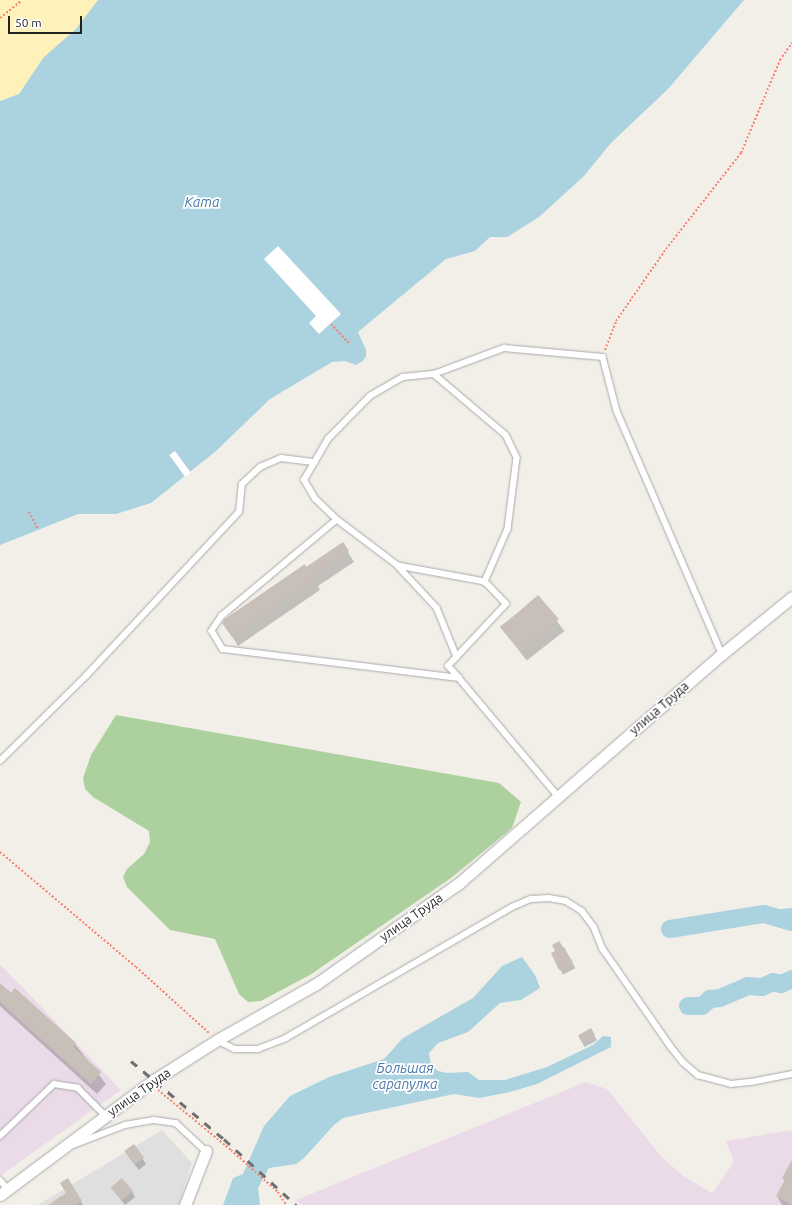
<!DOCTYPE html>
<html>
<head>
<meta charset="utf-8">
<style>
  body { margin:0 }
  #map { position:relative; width:792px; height:1205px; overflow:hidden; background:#f2efe9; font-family:Ubuntu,sans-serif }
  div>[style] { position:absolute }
  .residential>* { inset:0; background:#e0dfdf }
  .industrial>* { inset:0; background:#ebdbe8 }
  .forest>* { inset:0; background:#add19e }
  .sand>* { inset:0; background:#fff1ba }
  .water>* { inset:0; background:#aad3df }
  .pier>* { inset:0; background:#fff; transform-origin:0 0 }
  .shadow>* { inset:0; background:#0003; transform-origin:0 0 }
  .river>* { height:18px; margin:-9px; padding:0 9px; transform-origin:9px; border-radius:9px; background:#aad3df }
  .building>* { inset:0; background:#c7bfb8; transform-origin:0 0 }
  .path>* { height:2px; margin-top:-1px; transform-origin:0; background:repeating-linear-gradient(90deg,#fa8072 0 2px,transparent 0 4px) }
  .roads { filter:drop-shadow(0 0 1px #a9a9a9) drop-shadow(0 0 1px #a9a9a9) }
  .lane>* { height:5.5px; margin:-2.75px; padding:0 2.75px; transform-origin:2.75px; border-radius:2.75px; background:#fff }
  .street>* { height:11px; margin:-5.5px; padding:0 5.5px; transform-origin:5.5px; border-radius:5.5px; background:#fff }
  .rail>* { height:3px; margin-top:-1.5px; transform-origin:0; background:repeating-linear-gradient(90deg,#707070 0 8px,transparent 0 16px) }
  span { translate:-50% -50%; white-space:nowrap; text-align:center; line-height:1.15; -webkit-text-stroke:3.5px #fff; paint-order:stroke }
  .street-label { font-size:13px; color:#222 }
  .water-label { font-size:14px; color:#4a7aab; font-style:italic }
  .scale { position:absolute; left:8px; top:16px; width:74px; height:18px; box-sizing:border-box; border:2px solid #222; border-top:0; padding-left:5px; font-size:12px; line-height:14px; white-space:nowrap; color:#222; -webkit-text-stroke:3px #fff; paint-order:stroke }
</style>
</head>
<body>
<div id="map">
  <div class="residential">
    <i style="clip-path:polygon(162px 1130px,192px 1163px,179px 1205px,38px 1205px)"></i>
  </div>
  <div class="industrial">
    <i style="clip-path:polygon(0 964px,121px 1090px,0 1176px)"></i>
    <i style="clip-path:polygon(586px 1082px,607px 1089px,660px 1155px,683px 1176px,712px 1193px,734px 1162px,726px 1141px,792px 1130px,792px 1205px,301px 1205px,296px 1200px)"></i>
  </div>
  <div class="forest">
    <i style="clip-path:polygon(116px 715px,499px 783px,521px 802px,512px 828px,451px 878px,310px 975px,261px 1001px,248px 1002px,239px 994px,215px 939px,170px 930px,127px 887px,123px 877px,127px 869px,144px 854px,150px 842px,149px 831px,93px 797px,85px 789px,83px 778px,91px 755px)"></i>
  </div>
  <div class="sand">
    <i style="clip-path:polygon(0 0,98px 0,76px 29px,43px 58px,19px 94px,0 101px)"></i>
  </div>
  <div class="water">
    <i style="clip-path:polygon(98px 0,744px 0,668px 89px,611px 143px,584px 176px,539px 217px,507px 237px,490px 237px,475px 251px,446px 259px,358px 332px,366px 350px,366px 356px,363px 361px,356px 365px,345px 361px,332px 362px,270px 399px,216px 451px,151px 503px,116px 514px,78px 514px,0 545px,0 101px,19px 94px,43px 58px,76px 29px)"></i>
    <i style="clip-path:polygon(792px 908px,792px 929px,762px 917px,721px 923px,718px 918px,751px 912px)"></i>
    <i style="clip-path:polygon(522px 957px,535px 975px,540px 988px,521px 1000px,500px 1003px,468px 1032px,438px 1043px,429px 1053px,431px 1065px,438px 1071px,447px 1073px,468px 1072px,479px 1080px,505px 1080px,547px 1067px,593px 1045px,603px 1036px,611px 1037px,611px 1047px,537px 1084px,510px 1092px,479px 1098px,454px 1094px,343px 1118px,334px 1125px,304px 1158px,296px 1164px,269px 1168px,258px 1188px,260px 1205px,223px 1205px,233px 1178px,243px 1174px,264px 1126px,290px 1096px,329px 1077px,384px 1059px,403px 1038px,473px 998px,502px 966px)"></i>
  </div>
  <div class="pier">
    <i style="clip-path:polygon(278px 246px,341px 314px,319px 334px,309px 323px,316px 316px,264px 259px)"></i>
    <i style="left:175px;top:451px;width:27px;height:7px;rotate:54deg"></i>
  </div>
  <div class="shadow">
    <i style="clip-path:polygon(343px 544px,354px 562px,318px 586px,320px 590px,238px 646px,224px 623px)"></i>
    <i style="left:538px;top:597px;width:43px;height:48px;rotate:52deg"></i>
    <i style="left:564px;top:947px;width:24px;height:14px;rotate:62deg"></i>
    <i style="clip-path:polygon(0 984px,75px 1044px,106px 1084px,97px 1094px,0 1006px)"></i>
    <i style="left:591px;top:1029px;width:13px;height:14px;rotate:63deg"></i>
    <i style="clip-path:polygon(133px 1145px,146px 1164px,139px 1170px,128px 1156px)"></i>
    <i style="clip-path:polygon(792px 1162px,792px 1205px,782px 1205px,777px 1196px,785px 1182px,783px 1178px)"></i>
    <i style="clip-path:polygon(67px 1180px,83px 1205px,52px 1205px,67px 1194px)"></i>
    <i style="clip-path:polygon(112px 1188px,132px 1191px,135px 1197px,125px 1205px)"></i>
  </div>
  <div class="river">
    <i style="left:670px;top:929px;width:95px;rotate:-9.1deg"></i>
    <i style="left:764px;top:914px;width:29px;rotate:16deg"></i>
    <i style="left:688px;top:1006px;width:14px"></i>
    <i style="left:702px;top:1006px;width:11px;rotate:-41deg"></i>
    <i style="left:710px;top:999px;width:10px;rotate:-6deg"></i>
    <i style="left:720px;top:998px;width:30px;rotate:-23deg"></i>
    <i style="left:748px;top:986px;width:14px;rotate:4deg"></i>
    <i style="left:762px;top:987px;width:12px;rotate:-24deg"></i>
    <i style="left:773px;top:982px;width:8px;rotate:14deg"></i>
    <i style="left:781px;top:984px;width:12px;rotate:-24deg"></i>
  </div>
  <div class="building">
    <i style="clip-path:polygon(343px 542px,349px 551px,313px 576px,315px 580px,232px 637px,222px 623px,225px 619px,305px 564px,306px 567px)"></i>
    <i style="left:538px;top:595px;width:32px;height:50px;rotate:49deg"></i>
    <i style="clip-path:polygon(559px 941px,573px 962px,559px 970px,551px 953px,555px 951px,552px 945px)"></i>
    <i style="clip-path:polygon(0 983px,11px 993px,15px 988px,76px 1043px,73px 1047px,101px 1072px,91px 1084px,0 1002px)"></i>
    <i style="left:591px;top:1028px;width:8px;height:15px;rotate:60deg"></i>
    <i style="left:134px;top:1144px;width:17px;height:12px;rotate:54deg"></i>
    <i style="clip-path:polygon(792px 1160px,792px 1205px,791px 1205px,776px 1196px,785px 1180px,782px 1178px)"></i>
    <i style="clip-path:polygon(68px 1178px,82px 1201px,76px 1205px,48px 1205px,66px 1193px,60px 1183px)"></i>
    <i style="left:122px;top:1178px;width:17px;height:15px;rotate:50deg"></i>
  </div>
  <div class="path">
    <i style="left:0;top:18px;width:28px;rotate:-39deg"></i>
    <i style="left:331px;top:324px;width:26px;rotate:47deg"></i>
    <i style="left:605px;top:350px;width:31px;rotate:-69deg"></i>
    <i style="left:616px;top:321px;width:88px;rotate:-55.2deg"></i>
    <i style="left:666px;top:249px;width:122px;rotate:-52deg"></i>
    <i style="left:741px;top:153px;width:101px;rotate:-67.2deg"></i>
    <i style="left:780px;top:60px;width:21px;rotate:-55deg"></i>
    <i style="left:29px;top:512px;width:19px;rotate:62deg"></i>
    <i style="left:0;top:852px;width:178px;rotate:40.2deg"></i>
    <i style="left:136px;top:967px;width:98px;rotate:42.1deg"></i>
    <i style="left:158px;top:1090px;width:94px;rotate:39.4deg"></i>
    <i style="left:231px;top:1150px;width:63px;rotate:41.8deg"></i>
    <i style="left:278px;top:1192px;width:15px;rotate:58deg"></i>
  </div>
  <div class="roads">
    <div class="lane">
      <i style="left:434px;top:374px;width:75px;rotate:-20.4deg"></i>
      <i style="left:504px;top:348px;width:99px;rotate:5.2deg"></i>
      <i style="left:603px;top:357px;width:56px;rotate:75.5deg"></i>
      <i style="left:617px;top:411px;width:265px;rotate:66.6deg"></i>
      <i style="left:337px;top:520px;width:30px;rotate:-136deg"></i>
      <i style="left:315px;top:499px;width:22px;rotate:-120deg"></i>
      <i style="left:304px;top:480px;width:48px;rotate:-59.7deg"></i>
      <i style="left:328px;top:439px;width:60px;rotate:-45.7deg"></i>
      <i style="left:370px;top:396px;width:38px;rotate:-30deg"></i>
      <i style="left:403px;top:377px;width:31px;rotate:-6deg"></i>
      <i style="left:434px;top:374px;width:94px;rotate:40.3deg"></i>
      <i style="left:506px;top:435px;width:25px;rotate:64deg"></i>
      <i style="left:517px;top:458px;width:72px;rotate:97.2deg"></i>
      <i style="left:508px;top:529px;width:58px;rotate:113.5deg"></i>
      <i style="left:485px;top:582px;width:88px;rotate:-169.6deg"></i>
      <i style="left:398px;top:566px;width:76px;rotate:-143deg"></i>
      <i style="left:337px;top:520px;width:150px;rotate:140.1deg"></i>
      <i style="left:222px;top:616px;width:18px;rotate:124deg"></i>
      <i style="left:212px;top:631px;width:21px;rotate:59deg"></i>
      <i style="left:223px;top:649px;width:238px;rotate:7deg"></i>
      <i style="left:459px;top:678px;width:154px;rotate:50deg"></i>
      <i style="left:398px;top:566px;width:57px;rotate:47.1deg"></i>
      <i style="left:437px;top:608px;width:53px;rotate:67.8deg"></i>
      <i style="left:459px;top:678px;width:16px;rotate:-133deg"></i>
      <i style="left:448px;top:666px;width:85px;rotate:-46.9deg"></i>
      <i style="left:506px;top:604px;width:30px;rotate:-134deg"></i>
      <i style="left:0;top:761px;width:121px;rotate:-44.7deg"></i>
      <i style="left:86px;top:676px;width:224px;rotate:-47deg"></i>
      <i style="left:239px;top:512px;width:28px;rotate:-84deg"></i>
      <i style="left:242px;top:484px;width:25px;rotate:-43deg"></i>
      <i style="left:260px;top:467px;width:23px;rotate:-23deg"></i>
      <i style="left:281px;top:458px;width:34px;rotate:7deg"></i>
      <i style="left:217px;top:1040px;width:20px;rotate:27deg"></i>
      <i style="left:235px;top:1049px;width:23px"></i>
      <i style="left:258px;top:1049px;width:30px;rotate:-21deg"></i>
      <i style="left:286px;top:1038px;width:261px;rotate:-30.1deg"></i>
      <i style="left:512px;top:907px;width:21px;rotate:-23deg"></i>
      <i style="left:531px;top:899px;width:18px;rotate:-3deg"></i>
      <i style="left:549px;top:898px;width:17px;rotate:10deg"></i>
      <i style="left:566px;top:901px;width:19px;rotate:32deg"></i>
      <i style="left:582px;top:911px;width:20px;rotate:53deg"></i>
      <i style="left:594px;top:927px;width:24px;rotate:68deg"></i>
      <i style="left:603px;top:949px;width:119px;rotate:55.2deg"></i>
      <i style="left:671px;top:1047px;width:19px;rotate:51deg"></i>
      <i style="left:683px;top:1062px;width:20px;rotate:41deg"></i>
      <i style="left:698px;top:1075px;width:34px;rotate:15deg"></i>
      <i style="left:731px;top:1084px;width:20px;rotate:-6deg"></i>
      <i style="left:751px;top:1082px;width:42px;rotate:-11deg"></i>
      <i style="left:0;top:1136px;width:75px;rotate:-43.9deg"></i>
      <i style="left:54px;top:1084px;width:24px;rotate:9deg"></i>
      <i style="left:78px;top:1088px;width:40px;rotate:45deg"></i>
      <i style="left:73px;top:1145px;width:56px;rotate:-21deg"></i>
      <i style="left:125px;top:1125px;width:29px;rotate:-10deg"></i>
      <i style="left:154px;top:1120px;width:22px;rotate:8deg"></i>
      <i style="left:176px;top:1123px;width:41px;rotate:43deg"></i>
      <i style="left:0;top:1180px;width:12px;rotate:48deg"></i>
    </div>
    <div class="street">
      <i style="left:0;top:1195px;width:192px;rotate:-36.8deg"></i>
      <i style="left:154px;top:1080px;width:75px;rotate:-32.4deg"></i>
      <i style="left:217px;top:1040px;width:114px;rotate:-29.5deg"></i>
      <i style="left:316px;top:984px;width:174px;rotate:-35.2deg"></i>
      <i style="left:458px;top:884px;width:350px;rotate:-41.1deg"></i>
      <i style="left:722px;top:654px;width:90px;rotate:-39.2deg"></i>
      <i style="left:185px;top:1205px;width:58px;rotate:-68.7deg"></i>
    </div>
  </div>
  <div class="rail">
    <i style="left:131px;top:1061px;width:121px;rotate:40deg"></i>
    <i style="left:224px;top:1139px;width:98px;rotate:42.5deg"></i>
  </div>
  <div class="street-label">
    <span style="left:659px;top:708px;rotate:-41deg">улица Труда</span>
    <span style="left:411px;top:917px;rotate:-35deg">улица Труда</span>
    <span style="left:139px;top:1092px;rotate:-35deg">улица Труда</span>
  </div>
  <div class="water-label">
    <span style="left:202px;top:202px">Kama</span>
    <span style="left:405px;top:1076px">Большая<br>сарапулка</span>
  </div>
  <div class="scale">50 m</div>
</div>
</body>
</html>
